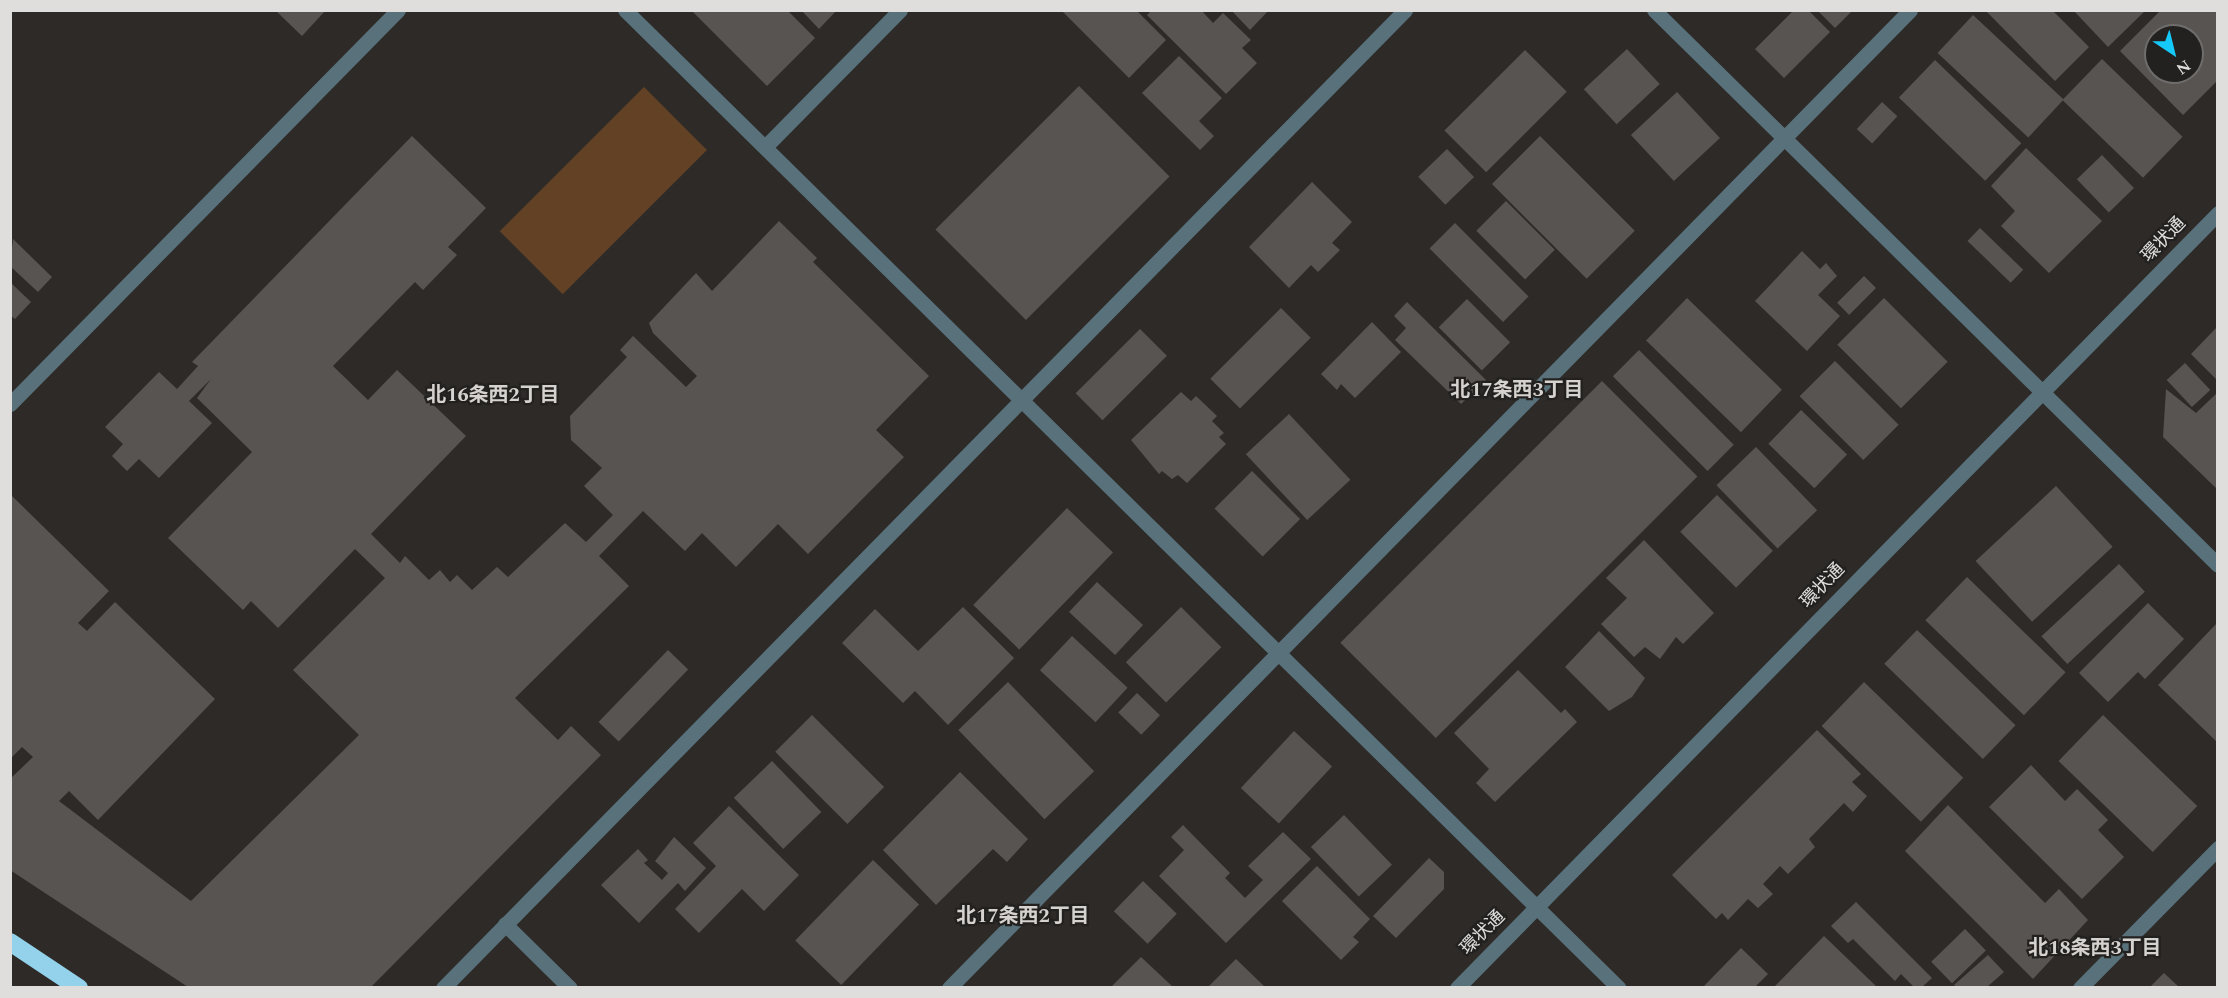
<!DOCTYPE html>
<html>
<head>
<meta charset="utf-8">
<style>
  body { margin:0 }
  #map { position:relative; width:2228px; height:998px; overflow:hidden; background:#2d2a28; font-family:Spectral,"Noto Sans JP",serif }
  div>[style] { position:absolute }
  .green>* { inset:0; background:#624125; transform-origin:0 0 }
  .building>* { inset:0; background:#585452; transform-origin:0 0 }
  .minor>* { height:15px; margin:-7.5px; padding:0 7.5px; transform-origin:7.5px; border-radius:7.5px; background:#58717a }
  .highway>* { height:18px; margin:-9px; padding:0 9px; transform-origin:9px; border-radius:9px; background:#93d2ea }
  span { translate:-50% -50%; white-space:nowrap; text-align:center; line-height:1.15; -webkit-text-stroke:4.5px #23211f; paint-order:stroke }
  .street-label { font-size:18px; color:#e0dedd }
  .neighbourhood-label { font-size:20px; color:#d5d2cf; font-weight:700 }
  .frame { position:absolute; inset:0; border:12px solid #e0dedd; pointer-events:none }
  .north { position:absolute; left:2144px; top:24px; width:60px; height:60px; box-sizing:border-box; background:#23211f; border:2px solid #6f6d6b; border-radius:50%; rotate:145deg; font-size:16px; font-weight:700; line-height:24px; text-align:center; color:#e0dedd }
  .north::after { content:''; display:block; margin:auto; width:21px; height:27px; background:#15cafb; clip-path:polygon(50% 0,100% 100%,50% 72%,0 100%) }
</style>
</head>
<body>
<div id="map">
  <div class="green">
    <i style="left:644px;top:87px;width:89px;height:204px;rotate:45deg"></i>
  </div>
  <div class="building">
    <i style="clip-path:polygon(275px 10px,326px 10px,302px 36px)"></i>
    <i style="clip-path:polygon(691px 10px,787px 10px,815px 38px,767px 86px)"></i>
    <i style="clip-path:polygon(801px 10px,837px 10px,819px 29px)"></i>
    <i style="clip-path:polygon(1061px 10px,1136px 10px,1166px 40px,1129px 78px)"></i>
    <i style="clip-path:polygon(1152px 10px,1201px 10px,1213px 23px,1223px 13px,1251px 40px,1242px 48px,1257px 63px,1226px 94px,1147px 15px)"></i>
    <i style="clip-path:polygon(1231px 10px,1269px 10px,1250px 30px)"></i>
    <i style="clip-path:polygon(1794px 10px,1808px 10px,1830px 32px,1784px 78px,1755px 49px)"></i>
    <i style="clip-path:polygon(1817px 10px,1853px 10px,1835px 28px)"></i>
    <i style="clip-path:polygon(1985px 10px,2052px 10px,2089px 47px,2055px 81px)"></i>
    <i style="clip-path:polygon(2073px 10px,2146px 10px,2108px 47px)"></i>
    <i style="clip-path:polygon(evenodd,2161px 10px,2217px 10px,2217px 81px,2183px 115px,2120px 51px,2161px 10px,2156px 36px,2192px 36px,2192px 72px,2156px 72px,2156px 36px)"></i>
    <i style="left:1973px;top:15px;width:124px;height:52px;rotate:43deg"></i>
    <i style="left:1627px;top:49px;width:48px;height:59px;rotate:47deg"></i>
    <i style="left:1525px;top:50px;width:59px;height:114px;rotate:45deg"></i>
    <i style="clip-path:polygon(1179px 56px,1222px 98px,1199px 121px,1214px 136px,1200px 150px,1142px 93px)"></i>
    <i style="left:2102px;top:59px;width:112px;height:57px;rotate:44deg"></i>
    <i style="left:1935px;top:60px;width:120px;height:52px;rotate:44deg"></i>
    <i style="left:1079px;top:86px;width:128px;height:203px;rotate:45deg"></i>
    <i style="left:1677px;top:92px;width:63px;height:63px;rotate:47deg"></i>
    <i style="left:1882px;top:102px;width:21px;height:37px;rotate:43deg"></i>
    <i style="clip-path:polygon(412px 136px,486px 208px,448px 247px,457px 255px,423px 290px,415px 282px,333px 366px,368px 400px,397px 370px,466px 436px,371px 534px,400px 563px,405px 556px,429px 580px,440px 570px,450px 582px,457px 575px,472px 590px,497px 567px,508px 577px,565px 523px,586px 542px,613px 515px,584px 486px,602px 468px,571px 440px,570px 416px,627px 357px,620px 350px,633px 336px,686px 387px,697px 376px,653px 333px,649px 323px,696px 273px,712px 291px,779px 221px,817px 258px,813px 262px,929px 376px,876px 430px,904px 457px,808px 554px,778px 524px,736px 567px,702px 533px,685px 551px,643px 511px,599px 556px,629px 586px,515px 698px,558px 740px,571px 726px,601px 755px,371px 987px,188px 987px,10px 870px,10px 779px,33px 757px,22px 747px,10px 759px,10px 494px,109px 591px,78px 623px,87px 631px,115px 602px,215px 699px,98px 820px,69px 791px,59px 801px,191px 901px,359px 735px,293px 670px,385px 578px,355px 549px,278px 628px,251px 601px,243px 610px,168px 538px,252px 452px,197px 398px,211px 379px,189px 401px,212px 423px,159px 478px,139px 459px,127px 471px,112px 456px,123px 444px,105px 427px,159px 372px,177px 389px,198px 366px,192px 362px)"></i>
    <i style="left:1540px;top:136px;width:134px;height:68px;rotate:45deg"></i>
    <i style="clip-path:polygon(2026px 148px,2102px 221px,2049px 273px,2001px 226px,2015px 211px,1991px 186px)"></i>
    <i style="left:1447px;top:149px;width:39px;height:40px;rotate:46deg"></i>
    <i style="left:2102px;top:155px;width:46px;height:35px;rotate:46deg"></i>
    <i style="clip-path:polygon(1312px 182px,1352px 222px,1332px 243px,1340px 250px,1318px 272px,1311px 265px,1289px 288px,1249px 247px)"></i>
    <i style="left:1506px;top:201px;width:69px;height:42px;rotate:45deg"></i>
    <i style="left:1455px;top:223px;width:104px;height:36px;rotate:45deg"></i>
    <i style="left:1980px;top:228px;width:60px;height:18px;rotate:44deg"></i>
    <i style="clip-path:polygon(13px 239px,52px 277px,38px 292px,10px 266px)"></i>
    <i style="clip-path:polygon(1802px 251px,1820px 269px,1826px 263px,1837px 276px,1818px 295px,1840px 316px,1807px 351px,1755px 301px)"></i>
    <i style="left:1864px;top:276px;width:17px;height:38px;rotate:45deg"></i>
    <i style="clip-path:polygon(10px 282px,31px 302px,15px 319px,10px 315px)"></i>
    <i style="left:1687px;top:298px;width:132px;height:59px;rotate:44deg"></i>
    <i style="left:1884px;top:298px;width:90px;height:66px;rotate:45deg"></i>
    <i style="left:1467px;top:299px;width:61px;height:40px;rotate:45deg"></i>
    <i style="clip-path:polygon(1407px 302px,1486px 380px,1461px 404px,1395px 340px,1406px 328px,1394px 316px)"></i>
    <i style="left:1281px;top:308px;width:42px;height:100px;rotate:45deg"></i>
    <i style="clip-path:polygon(1372px 322px,1401px 352px,1355px 398px,1341px 384px,1337px 390px,1321px 374px)"></i>
    <i style="clip-path:polygon(2217px 327px,2217px 380px,2191px 354px)"></i>
    <i style="left:1140px;top:329px;width:38px;height:91px;rotate:45deg"></i>
    <i style="left:1639px;top:350px;width:134px;height:37px;rotate:45deg"></i>
    <i style="left:1835px;top:361px;width:90px;height:50px;rotate:45deg"></i>
    <i style="left:2185px;top:363px;width:37px;height:25px;rotate:47deg"></i>
    <i style="left:1602px;top:381px;width:135px;height:370px;rotate:45deg"></i>
    <i style="clip-path:polygon(2166px 389px,2196px 413px,2217px 393px,2217px 489px,2163px 437px)"></i>
    <i style="clip-path:polygon(1181px 392px,1191px 401px,1196px 396px,1217px 416px,1212px 421px,1224px 433px,1219px 437px,1226px 444px,1187px 483px,1178px 475px,1172px 479px,1162px 471px,1159px 474px,1131px 440px)"></i>
    <i style="left:1801px;top:410px;width:64px;height:47px;rotate:44deg"></i>
    <i style="left:1289px;top:414px;width:90px;height:59px;rotate:47deg"></i>
    <i style="left:1756px;top:447px;width:88px;height:55px;rotate:46deg"></i>
    <i style="left:1252px;top:471px;width:68px;height:53px;rotate:45deg"></i>
    <i style="left:2056px;top:486px;width:83px;height:110px;rotate:47deg"></i>
    <i style="left:1717px;top:495px;width:79px;height:52px;rotate:45deg"></i>
    <i style="left:1067px;top:508px;width:64px;height:135px;rotate:44deg"></i>
    <i style="clip-path:polygon(1644px 540px,1714px 613px,1683px 644px,1676px 637px,1660px 659px,1645px 647px,1634px 657px,1601px 624px,1627px 598px,1606px 578px)"></i>
    <i style="left:2119px;top:564px;width:38px;height:106px;rotate:47deg"></i>
    <i style="left:1967px;top:577px;width:137px;height:60px;rotate:44deg"></i>
    <i style="left:1097px;top:582px;width:63px;height:41px;rotate:43deg"></i>
    <i style="clip-path:polygon(2148px 603px,2184px 639px,2145px 679px,2138px 672px,2108px 702px,2079px 673px)"></i>
    <i style="clip-path:polygon(963px 607px,1014px 658px,948px 725px,915px 691px,903px 703px,842px 643px,875px 609px,918px 651px)"></i>
    <i style="left:1181px;top:607px;width:57px;height:78px;rotate:45deg"></i>
    <i style="clip-path:polygon(2217px 623px,2217px 742px,2158px 685px)"></i>
    <i style="left:1917px;top:630px;width:137px;height:47px;rotate:44deg"></i>
    <i style="clip-path:polygon(1599px 631px,1645px 678px,1632px 697px,1609px 711px,1565px 667px)"></i>
    <i style="left:1072px;top:636px;width:76px;height:47px;rotate:43deg"></i>
    <i style="left:668px;top:650px;width:28px;height:100px;rotate:44deg"></i>
    <i style="clip-path:polygon(1518px 670px,1561px 713px,1565px 709px,1577px 722px,1495px 802px,1476px 783px,1489px 769px,1454px 733px)"></i>
    <i style="left:1008px;top:682px;width:124px;height:69px;rotate:46deg"></i>
    <i style="left:1864px;top:682px;width:138px;height:61px;rotate:44deg"></i>
    <i style="left:1137px;top:693px;width:32px;height:27px;rotate:44deg"></i>
    <i style="left:812px;top:715px;width:102px;height:52px;rotate:45deg"></i>
    <i style="left:2103px;top:715px;width:131px;height:64px;rotate:44deg"></i>
    <i style="clip-path:polygon(1817px 730px,1861px 774px,1852px 782px,1867px 796px,1853px 812px,1844px 803px,1809px 839px,1815px 847px,1788px 874px,1780px 866px,1763px 884px,1773px 894px,1758px 908px,1748px 899px,1728px 920px,1722px 913px,1716px 919px,1672px 875px)"></i>
    <i style="left:1294px;top:731px;width:52px;height:78px;rotate:43deg"></i>
    <i style="left:772px;top:761px;width:71px;height:53px;rotate:46deg"></i>
    <i style="clip-path:polygon(2031px 765px,2065px 801px,2077px 789px,2108px 820px,2098px 830px,2124px 857px,2082px 899px,1989px 807px)"></i>
    <i style="clip-path:polygon(960px 772px,1028px 839px,1007px 862px,993px 849px,936px 905px,883px 850px)"></i>
    <i style="clip-path:polygon(1948px 805px,2045px 903px,2059px 889px,2088px 920px,2033px 979px,1905px 851px)"></i>
    <i style="clip-path:polygon(729px 806px,799px 875px,764px 911px,742px 889px,699px 933px,675px 909px,716px 866px,693px 843px)"></i>
    <i style="left:1344px;top:815px;width:69px;height:46px;rotate:46deg"></i>
    <i style="clip-path:polygon(1183px 825px,1230px 873px,1225px 878px,1245px 898px,1263px 880px,1248px 866px,1283px 832px,1311px 859px,1226px 943px,1159px 876px,1184px 850px,1171px 837px)"></i>
    <i style="clip-path:polygon(674px 837px,706px 868px,685px 891px,678px 883px,639px 923px,601px 885px,638px 849px,648px 860px,644px 863px,662px 880px,668px 873px,655px 861px)"></i>
    <i style="clip-path:polygon(1429px 858px,1444px 872px,1444px 889px,1396px 938px,1373px 916px)"></i>
    <i style="left:873px;top:860px;width:64px;height:112px;rotate:44deg"></i>
    <i style="clip-path:polygon(1317px 866px,1370px 919px,1353px 937px,1359px 942px,1341px 960px,1282px 901px)"></i>
    <i style="left:1143px;top:881px;width:47px;height:42px;rotate:44deg"></i>
    <i style="clip-path:polygon(1856px 902px,1932px 978px,1922px 987px,1914px 987px,1901px 974px,1895px 981px,1853px 939px,1848px 943px,1831px 926px)"></i>
    <i style="left:1965px;top:929px;width:30px;height:47px;rotate:46deg"></i>
    <i style="clip-path:polygon(1824px 936px,1877px 987px,1774px 987px)"></i>
    <i style="clip-path:polygon(1741px 948px,1768px 974px,1755px 987px,1703px 987px)"></i>
    <i style="clip-path:polygon(1988px 955px,2004px 972px,1987px 987px,1956px 987px,1954px 985px)"></i>
    <i style="clip-path:polygon(1141px 957px,1173px 987px,1111px 987px)"></i>
    <i style="clip-path:polygon(1236px 959px,1265px 987px,1208px 987px)"></i>
    <i style="clip-path:polygon(2164px 973px,2179px 987px,2150px 987px)"></i>
  </div>
  <div class="minor">
    <i style="left:625px;top:10px;width:1394px;rotate:44.54deg"></i>
    <i style="left:1654px;top:10px;width:791px;rotate:44.54deg"></i>
    <i style="left:765px;top:147px;width:192px;rotate:-45.4deg"></i>
    <i style="left:10px;top:404px;width:553px;rotate:-45.44deg"></i>
    <i style="left:505px;top:924px;width:91px;rotate:44.6deg"></i>
    <i style="left:443px;top:988px;width:1372px;rotate:-45.47deg"></i>
    <i style="left:949px;top:988px;width:1371px;rotate:-45.5deg"></i>
    <i style="left:1457px;top:988px;width:1086px;rotate:-45.52deg"></i>
    <i style="left:2080px;top:988px;width:197px;rotate:-45.4deg"></i>
  </div>
  <div class="highway">
    <i style="left:10px;top:942px;width:83px;rotate:33.7deg"></i>
  </div>
  <div class="street-label">
    <span style="left:2164px;top:240px;rotate:-46deg">環状通</span>
    <span style="left:1823px;top:586px;rotate:-46deg">環状通</span>
    <span style="left:1483px;top:933px;rotate:-45deg">環状通</span>
  </div>
  <div class="neighbourhood-label">
    <span style="left:1517px;top:390px">北17条西3丁目</span>
    <span style="left:493px;top:395px">北16条西2丁目</span>
    <span style="left:1023px;top:916px">北17条西2丁目</span>
    <span style="left:2095px;top:948px">北18条西3丁目</span>
  </div>
  <div class="frame"></div>
  <div class="north">N</div>
</div>
</body>
</html>
